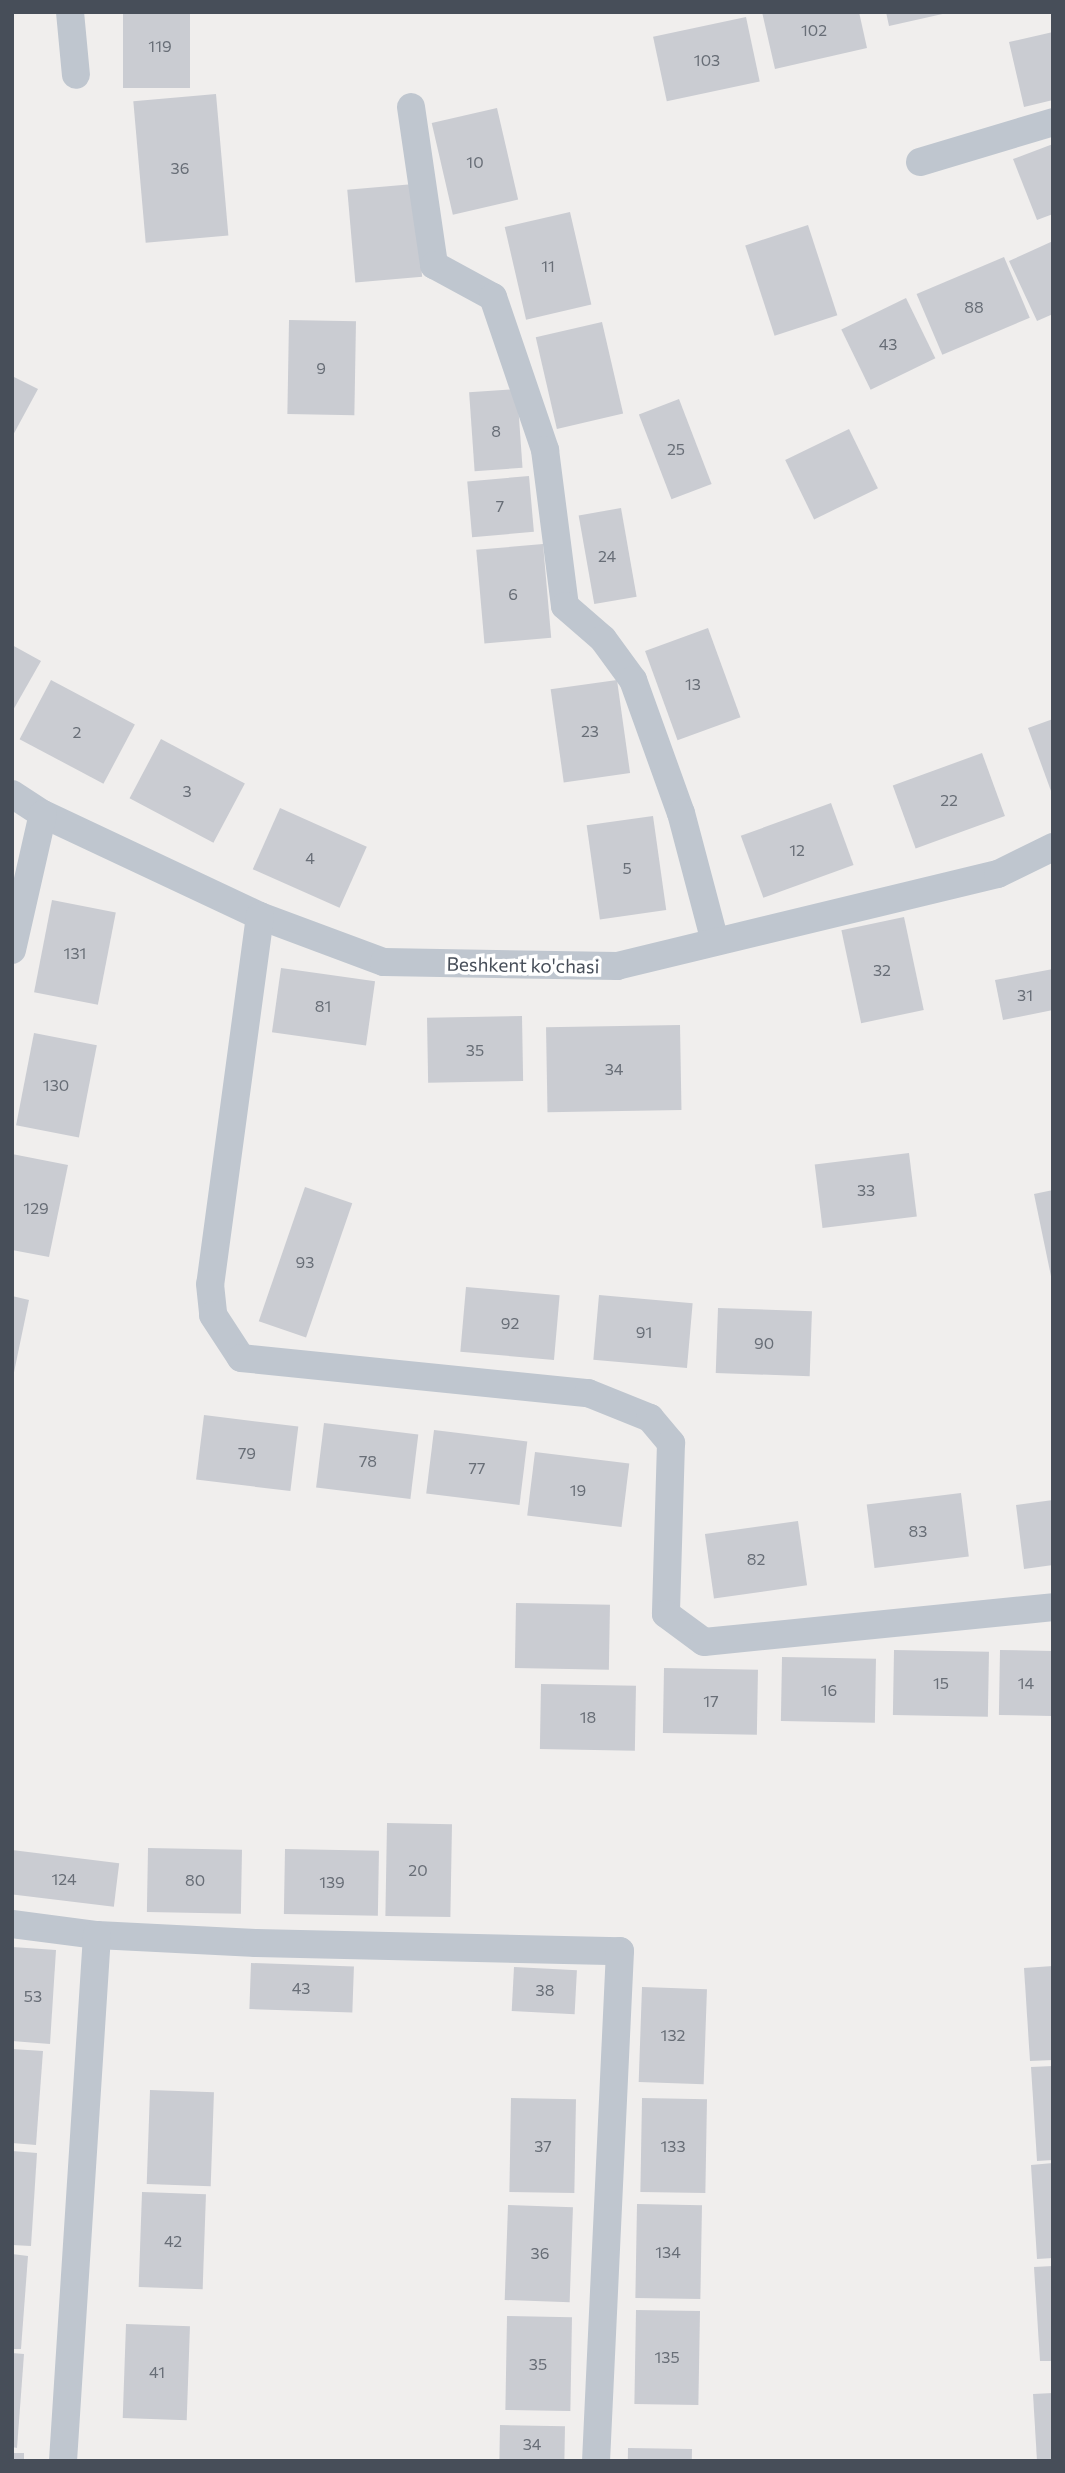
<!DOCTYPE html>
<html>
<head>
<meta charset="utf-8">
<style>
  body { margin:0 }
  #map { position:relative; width:1065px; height:2473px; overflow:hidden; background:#f0eeed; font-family:Commissioner,sans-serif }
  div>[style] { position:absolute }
  .building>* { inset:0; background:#caccd2; transform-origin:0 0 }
  .minor>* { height:28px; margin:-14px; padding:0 14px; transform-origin:14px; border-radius:14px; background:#bfc6cf }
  span { translate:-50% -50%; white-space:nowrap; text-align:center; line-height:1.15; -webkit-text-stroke:7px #fff; paint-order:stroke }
  .number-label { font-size:16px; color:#686e77 }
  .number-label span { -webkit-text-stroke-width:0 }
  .street-label { font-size:19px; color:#474e59 }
  .frame { position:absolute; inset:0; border:14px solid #474e59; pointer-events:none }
</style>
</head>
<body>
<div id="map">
  <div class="building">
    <i style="left:123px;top:12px;width:67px;height:76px"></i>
    <i style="clip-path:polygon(762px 12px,859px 12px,867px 48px,775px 69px)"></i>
    <i style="clip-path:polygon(886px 12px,947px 12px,947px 13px,889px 26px)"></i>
    <i style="left:746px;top:17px;width:66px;height:95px;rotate:78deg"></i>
    <i style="clip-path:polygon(1053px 32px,1053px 100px,1024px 107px,1009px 42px)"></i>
    <i style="left:216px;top:94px;width:142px;height:83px;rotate:85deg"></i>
    <i style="left:497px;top:108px;width:94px;height:67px;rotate:77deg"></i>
    <i style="clip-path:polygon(1053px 144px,1053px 214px,1037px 220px,1013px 159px)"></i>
    <i style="left:414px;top:184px;width:93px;height:67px;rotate:85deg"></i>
    <i style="left:570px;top:212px;width:95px;height:67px;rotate:77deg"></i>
    <i style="left:808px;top:225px;width:95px;height:66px;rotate:72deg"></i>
    <i style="clip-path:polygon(1053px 241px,1053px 314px,1037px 321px,1009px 261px)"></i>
    <i style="left:1004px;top:257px;width:66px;height:95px;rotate:67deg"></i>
    <i style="left:906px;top:298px;width:67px;height:72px;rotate:64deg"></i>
    <i style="left:289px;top:320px;width:67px;height:94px;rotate:1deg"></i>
    <i style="left:602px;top:322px;width:94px;height:68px;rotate:77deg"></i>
    <i style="clip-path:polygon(12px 376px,38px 389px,12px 437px)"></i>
    <i style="left:517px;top:389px;width:79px;height:48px;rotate:86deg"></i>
    <i style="left:679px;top:399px;width:91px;height:43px;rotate:69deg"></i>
    <i style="left:849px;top:429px;width:66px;height:71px;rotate:64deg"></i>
    <i style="left:529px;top:476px;width:56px;height:62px;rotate:85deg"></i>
    <i style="left:621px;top:508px;width:90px;height:43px;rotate:80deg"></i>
    <i style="left:543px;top:544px;width:94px;height:67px;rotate:85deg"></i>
    <i style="left:708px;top:628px;width:95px;height:67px;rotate:70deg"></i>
    <i style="clip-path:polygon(12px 645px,41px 661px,12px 712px)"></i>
    <i style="left:51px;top:680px;width:95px;height:67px;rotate:28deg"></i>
    <i style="left:617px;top:680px;width:94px;height:67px;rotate:82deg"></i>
    <i style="clip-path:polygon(1053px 719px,1053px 790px,1051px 791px,1028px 728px)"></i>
    <i style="left:161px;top:739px;width:95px;height:67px;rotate:28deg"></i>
    <i style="left:982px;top:753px;width:67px;height:95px;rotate:70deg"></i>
    <i style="left:831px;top:803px;width:66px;height:96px;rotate:70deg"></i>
    <i style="left:280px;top:808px;width:95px;height:67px;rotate:24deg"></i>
    <i style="left:653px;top:816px;width:95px;height:67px;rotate:82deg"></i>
    <i style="left:52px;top:900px;width:65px;height:94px;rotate:11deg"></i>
    <i style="left:904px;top:917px;width:95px;height:64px;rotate:78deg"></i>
    <i style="left:281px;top:968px;width:95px;height:65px;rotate:8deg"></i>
    <i style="clip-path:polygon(1053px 969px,1053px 1010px,1003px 1020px,995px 980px)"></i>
    <i style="left:522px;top:1016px;width:65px;height:95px;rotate:89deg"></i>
    <i style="left:680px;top:1025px;width:85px;height:134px;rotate:89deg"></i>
    <i style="left:34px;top:1033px;width:64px;height:94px;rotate:11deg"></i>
    <i style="left:909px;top:1153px;width:64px;height:95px;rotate:83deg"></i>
    <i style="clip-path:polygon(12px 1154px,68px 1165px,49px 1257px,12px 1250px)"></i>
    <i style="left:305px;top:1187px;width:50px;height:142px;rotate:19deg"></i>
    <i style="clip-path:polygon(1053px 1190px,1053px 1281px,1052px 1281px,1034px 1194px)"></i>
    <i style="left:466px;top:1287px;width:94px;height:65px;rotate:5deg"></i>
    <i style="left:599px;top:1295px;width:94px;height:65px;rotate:5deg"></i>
    <i style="clip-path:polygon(12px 1296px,29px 1300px,13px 1377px,12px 1377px)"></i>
    <i style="left:718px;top:1308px;width:94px;height:65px;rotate:2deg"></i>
    <i style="left:204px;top:1415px;width:95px;height:65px;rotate:7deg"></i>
    <i style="left:324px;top:1423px;width:95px;height:65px;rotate:7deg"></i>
    <i style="left:434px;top:1430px;width:94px;height:64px;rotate:7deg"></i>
    <i style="left:535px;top:1452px;width:95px;height:64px;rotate:7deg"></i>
    <i style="left:961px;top:1493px;width:64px;height:95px;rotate:83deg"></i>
    <i style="clip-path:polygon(1053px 1500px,1053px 1565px,1024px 1569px,1016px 1505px)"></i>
    <i style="left:798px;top:1521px;width:65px;height:94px;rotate:82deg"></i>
    <i style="left:516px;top:1603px;width:94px;height:65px;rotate:1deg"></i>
    <i style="left:894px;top:1650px;width:95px;height:65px;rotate:1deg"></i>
    <i style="left:1000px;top:1650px;width:53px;height:65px;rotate:1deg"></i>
    <i style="left:782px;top:1657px;width:94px;height:64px;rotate:1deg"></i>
    <i style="left:664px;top:1668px;width:94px;height:65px;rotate:1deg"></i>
    <i style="left:541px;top:1684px;width:95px;height:65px;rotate:1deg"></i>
    <i style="left:387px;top:1823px;width:65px;height:93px;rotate:1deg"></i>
    <i style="left:148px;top:1848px;width:94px;height:64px;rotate:1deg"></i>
    <i style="left:285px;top:1849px;width:94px;height:65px;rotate:1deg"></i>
    <i style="left:12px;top:1850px;width:108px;height:44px;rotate:7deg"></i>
    <i style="clip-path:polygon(12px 1947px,56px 1950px,50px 2044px,12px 2041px)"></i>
    <i style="left:251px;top:1963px;width:103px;height:46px;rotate:2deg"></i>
    <i style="clip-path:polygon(1053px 1966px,1053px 2060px,1030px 2061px,1024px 1968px)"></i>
    <i style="left:514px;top:1967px;width:63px;height:44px;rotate:3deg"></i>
    <i style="left:642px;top:1987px;width:65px;height:95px;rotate:2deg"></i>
    <i style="clip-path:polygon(12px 2049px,43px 2051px,36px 2145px,12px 2143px)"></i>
    <i style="clip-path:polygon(1053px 2066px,1053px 2160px,1037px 2161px,1031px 2067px)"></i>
    <i style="left:150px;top:2090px;width:64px;height:94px;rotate:2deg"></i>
    <i style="left:511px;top:2098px;width:65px;height:94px;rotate:1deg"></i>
    <i style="left:642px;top:2098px;width:65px;height:94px;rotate:1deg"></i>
    <i style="clip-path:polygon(12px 2151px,37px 2153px,31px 2246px,12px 2245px)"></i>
    <i style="clip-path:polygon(1053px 2163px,1053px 2258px,1037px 2259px,1031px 2165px)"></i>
    <i style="left:142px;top:2192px;width:64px;height:95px;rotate:2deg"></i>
    <i style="left:637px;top:2204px;width:65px;height:94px;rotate:1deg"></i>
    <i style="left:508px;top:2205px;width:65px;height:95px;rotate:2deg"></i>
    <i style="clip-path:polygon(12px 2254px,28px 2256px,21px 2349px,12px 2349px)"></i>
    <i style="clip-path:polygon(1053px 2266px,1053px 2361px,1040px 2361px,1034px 2267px)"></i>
    <i style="left:636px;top:2310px;width:64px;height:94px;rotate:1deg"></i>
    <i style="left:507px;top:2316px;width:65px;height:94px;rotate:1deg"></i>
    <i style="left:126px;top:2324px;width:64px;height:94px;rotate:2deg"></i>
    <i style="clip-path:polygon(12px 2353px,24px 2354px,17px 2448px,12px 2447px)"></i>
    <i style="clip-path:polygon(1053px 2393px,1053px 2461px,1037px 2461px,1033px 2394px)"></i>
    <i style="left:500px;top:2425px;width:65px;height:36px;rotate:1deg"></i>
    <i style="left:628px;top:2448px;width:64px;height:13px;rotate:1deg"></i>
    <i style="left:12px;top:2453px;width:12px;height:8px"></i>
  </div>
  <div class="minor">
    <i style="left:70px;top:12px;width:63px;rotate:84.6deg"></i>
    <i style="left:411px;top:107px;width:160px;rotate:81.7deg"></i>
    <i style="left:434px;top:265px;width:67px;rotate:28.5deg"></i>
    <i style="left:493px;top:297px;width:162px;rotate:71.2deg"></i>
    <i style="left:545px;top:450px;width:157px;rotate:82.7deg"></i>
    <i style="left:565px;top:606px;width:50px;rotate:41deg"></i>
    <i style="left:603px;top:639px;width:51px;rotate:53.8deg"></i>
    <i style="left:633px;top:680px;width:141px;rotate:70.2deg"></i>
    <i style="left:681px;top:813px;width:133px;rotate:75.2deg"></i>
    <i style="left:920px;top:162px;width:139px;rotate:-16.7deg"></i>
    <i style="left:12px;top:794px;width:37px;rotate:33deg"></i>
    <i style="left:43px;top:814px;width:240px;rotate:25.2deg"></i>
    <i style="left:260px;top:916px;width:132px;rotate:20.4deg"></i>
    <i style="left:384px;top:962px;width:233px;rotate:1deg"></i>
    <i style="left:617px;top:966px;width:392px;rotate:-13.6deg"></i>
    <i style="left:998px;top:874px;width:61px;rotate:-26.1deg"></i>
    <i style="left:260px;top:916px;width:371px;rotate:97.7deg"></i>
    <i style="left:210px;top:1284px;width:31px;rotate:84deg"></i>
    <i style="left:213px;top:1315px;width:51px;rotate:56.9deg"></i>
    <i style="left:241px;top:1358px;width:349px;rotate:5.8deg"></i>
    <i style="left:588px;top:1393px;width:67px;rotate:22deg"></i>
    <i style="left:650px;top:1418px;width:33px;rotate:50deg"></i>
    <i style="left:671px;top:1443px;width:171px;rotate:91.7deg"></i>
    <i style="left:666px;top:1614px;width:47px;rotate:36.4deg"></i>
    <i style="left:704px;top:1642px;width:351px;rotate:-5.7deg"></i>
    <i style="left:12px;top:950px;width:139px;rotate:-77.2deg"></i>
    <i style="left:12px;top:1924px;width:86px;rotate:7.4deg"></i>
    <i style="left:97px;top:1935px;width:159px;rotate:2.9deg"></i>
    <i style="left:256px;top:1943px;width:364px;rotate:1.3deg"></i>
    <i style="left:620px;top:1951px;width:511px;rotate:92.69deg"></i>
    <i style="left:63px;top:2461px;width:527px;rotate:-86.3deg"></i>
  </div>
  <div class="number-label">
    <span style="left:814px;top:30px">102</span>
    <span style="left:160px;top:46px">119</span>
    <span style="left:707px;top:60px">103</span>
    <span style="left:475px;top:162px">10</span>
    <span style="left:180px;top:168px">36</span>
    <span style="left:548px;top:266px">11</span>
    <span style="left:974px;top:307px">88</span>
    <span style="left:888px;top:344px">43</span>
    <span style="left:321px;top:368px">9</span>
    <span style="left:496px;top:431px">8</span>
    <span style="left:676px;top:449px">25</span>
    <span style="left:500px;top:506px">7</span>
    <span style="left:607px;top:556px">24</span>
    <span style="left:513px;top:594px">6</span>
    <span style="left:693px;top:684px">13</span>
    <span style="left:590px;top:731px">23</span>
    <span style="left:77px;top:732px">2</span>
    <span style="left:187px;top:791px">3</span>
    <span style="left:949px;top:800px">22</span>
    <span style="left:797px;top:850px">12</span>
    <span style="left:310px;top:858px">4</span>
    <span style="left:627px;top:868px">5</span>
    <span style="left:75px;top:953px">131</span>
    <span style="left:882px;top:970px">32</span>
    <span style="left:1025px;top:995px">31</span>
    <span style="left:323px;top:1006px">81</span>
    <span style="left:475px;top:1050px">35</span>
    <span style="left:614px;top:1069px">34</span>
    <span style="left:56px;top:1085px">130</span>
    <span style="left:866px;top:1190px">33</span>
    <span style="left:36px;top:1208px">129</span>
    <span style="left:305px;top:1262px">93</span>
    <span style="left:510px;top:1323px">92</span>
    <span style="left:644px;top:1332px">91</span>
    <span style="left:764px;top:1343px">90</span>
    <span style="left:247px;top:1453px">79</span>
    <span style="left:368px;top:1461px">78</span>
    <span style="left:477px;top:1468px">77</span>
    <span style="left:578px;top:1490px">19</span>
    <span style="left:918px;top:1531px">83</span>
    <span style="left:756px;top:1559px">82</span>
    <span style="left:941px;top:1683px">15</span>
    <span style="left:1026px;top:1683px">14</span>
    <span style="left:829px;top:1690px">16</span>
    <span style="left:711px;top:1701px">17</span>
    <span style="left:588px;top:1717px">18</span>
    <span style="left:418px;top:1870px">20</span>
    <span style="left:64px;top:1879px">124</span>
    <span style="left:195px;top:1880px">80</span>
    <span style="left:332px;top:1882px">139</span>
    <span style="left:301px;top:1988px">43</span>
    <span style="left:545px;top:1990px">38</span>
    <span style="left:33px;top:1996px">53</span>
    <span style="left:673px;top:2035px">132</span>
    <span style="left:543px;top:2146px">37</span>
    <span style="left:673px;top:2146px">133</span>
    <span style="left:173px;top:2241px">42</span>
    <span style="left:668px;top:2252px">134</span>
    <span style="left:540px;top:2253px">36</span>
    <span style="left:667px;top:2357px">135</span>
    <span style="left:538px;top:2364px">35</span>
    <span style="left:157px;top:2372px">41</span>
    <span style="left:532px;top:2444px">34</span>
  </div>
  <div class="street-label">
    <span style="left:523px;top:965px;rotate:1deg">Beshkent ko'chasi</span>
  </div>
  <div class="frame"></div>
</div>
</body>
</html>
